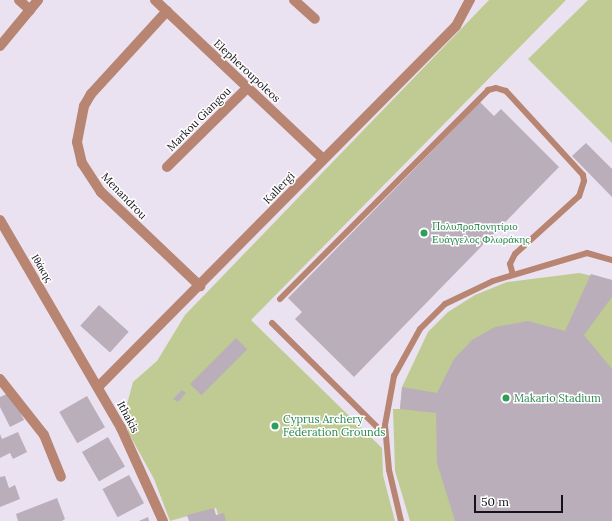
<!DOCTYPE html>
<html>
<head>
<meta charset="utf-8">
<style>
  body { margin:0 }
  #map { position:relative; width:612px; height:521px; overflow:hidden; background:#ebe2f1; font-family:Lora,serif }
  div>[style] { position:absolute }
  .green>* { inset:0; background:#bfcb92 }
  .building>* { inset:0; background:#bbaebb; transform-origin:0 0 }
  .lane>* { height:6px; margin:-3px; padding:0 3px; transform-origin:3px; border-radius:3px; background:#b88572 }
  .street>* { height:10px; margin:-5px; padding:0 5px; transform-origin:5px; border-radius:5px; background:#b88572 }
  .dots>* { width:11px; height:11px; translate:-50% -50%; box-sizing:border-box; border:2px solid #fff; border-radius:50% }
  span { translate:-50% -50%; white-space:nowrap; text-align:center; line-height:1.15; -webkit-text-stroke:3px #fff; paint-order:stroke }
  .street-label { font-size:11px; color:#161218 }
  .leisure-label { font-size:11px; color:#27864d }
  .left { translate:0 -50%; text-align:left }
  .scale { position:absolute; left:474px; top:495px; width:89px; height:18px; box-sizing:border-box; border:2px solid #161218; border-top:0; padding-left:5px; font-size:12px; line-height:14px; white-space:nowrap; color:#161218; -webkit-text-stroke:3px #fff; paint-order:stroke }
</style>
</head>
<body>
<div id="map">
  <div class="green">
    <i style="clip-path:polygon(489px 0,566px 0,251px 320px,382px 448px,383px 475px,395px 521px,220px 521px,216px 508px,170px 521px,154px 479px,128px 432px,126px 408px,133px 382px,157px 361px,185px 315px)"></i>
    <i style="clip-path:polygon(588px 0,612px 0,612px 143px,528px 59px)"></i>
    <i style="clip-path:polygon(579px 273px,612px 280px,612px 521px,410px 521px,395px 471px,393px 409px,400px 409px,402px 387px,428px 332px,448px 312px,475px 295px,507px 282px)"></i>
  </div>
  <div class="building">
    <i style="clip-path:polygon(480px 102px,494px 116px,501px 109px,559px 167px,354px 377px,295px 319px,302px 312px,288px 298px)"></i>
    <i style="clip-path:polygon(586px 143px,612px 169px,612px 197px,572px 156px)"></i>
    <i style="clip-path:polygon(591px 274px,612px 280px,612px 297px,584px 335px,612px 369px,612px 521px,455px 521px,437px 463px,436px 413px,400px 409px,402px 387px,437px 393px,454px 359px,472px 340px,495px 327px,528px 321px,565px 331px)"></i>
    <i style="left:99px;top:305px;width:40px;height:28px;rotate:42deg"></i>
    <i style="left:236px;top:338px;width:16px;height:65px;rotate:45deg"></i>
    <i style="clip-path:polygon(182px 390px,186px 393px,178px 402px,173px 399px)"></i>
    <i style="clip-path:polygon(11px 392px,24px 420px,10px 427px,0 407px,0 397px)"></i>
    <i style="left:87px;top:396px;width:36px;height:32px;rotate:60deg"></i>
    <i style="clip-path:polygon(18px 432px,27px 452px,13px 459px,10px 453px,0 458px,0 434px,2px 439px)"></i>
    <i style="left:108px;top:437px;width:34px;height:30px;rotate:60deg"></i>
    <i style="left:129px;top:475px;width:32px;height:30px;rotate:62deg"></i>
    <i style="clip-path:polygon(5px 476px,9px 488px,15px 485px,20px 499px,0 507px,0 477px)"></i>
    <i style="clip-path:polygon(57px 498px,65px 519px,62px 521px,18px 521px,16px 514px)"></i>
    <i style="clip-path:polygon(214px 508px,216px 515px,224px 513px,226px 521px,189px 521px,187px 515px)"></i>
    <i style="clip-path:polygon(148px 517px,149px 521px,139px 521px)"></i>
  </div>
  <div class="lane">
    <i style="left:280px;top:299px;width:295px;rotate:-45.1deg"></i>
    <i style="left:488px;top:90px;width:8px;rotate:-14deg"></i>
    <i style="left:496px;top:88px;width:10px;rotate:17deg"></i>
    <i style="left:506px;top:91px;width:114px;rotate:47.5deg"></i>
    <i style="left:583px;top:175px;width:6px;rotate:81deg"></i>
    <i style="left:584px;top:181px;width:16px;rotate:108deg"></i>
    <i style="left:579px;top:196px;width:86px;rotate:137.8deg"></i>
    <i style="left:515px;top:254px;width:11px;rotate:117deg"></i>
    <i style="left:510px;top:264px;width:11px;rotate:75deg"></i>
    <i style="left:272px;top:323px;width:159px;rotate:44.7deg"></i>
    <i style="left:401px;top:521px;width:52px;rotate:-103.2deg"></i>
    <i style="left:389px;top:470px;width:45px;rotate:-95.1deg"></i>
    <i style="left:385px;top:425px;width:50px;rotate:-79.6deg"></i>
    <i style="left:394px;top:376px;width:54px;rotate:-61deg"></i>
    <i style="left:420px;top:329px;width:35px;rotate:-45deg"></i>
    <i style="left:445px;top:304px;width:53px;rotate:-25.6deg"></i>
    <i style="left:493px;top:281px;width:98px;rotate:-16.6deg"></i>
    <i style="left:587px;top:253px;width:26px;rotate:16deg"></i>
  </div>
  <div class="street">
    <i style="left:19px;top:0;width:15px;rotate:42deg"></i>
    <i style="left:155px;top:0;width:231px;rotate:43.4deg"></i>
    <i style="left:294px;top:0;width:28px;rotate:42deg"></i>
    <i style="left:167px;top:11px;width:113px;rotate:132.5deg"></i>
    <i style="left:91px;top:94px;width:14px;rotate:120deg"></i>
    <i style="left:84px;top:106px;width:37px;rotate:101deg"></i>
    <i style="left:77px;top:142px;width:22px;rotate:77deg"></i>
    <i style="left:82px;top:163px;width:35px;rotate:57deg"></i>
    <i style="left:101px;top:192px;width:137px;rotate:43.5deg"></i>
    <i style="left:0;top:46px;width:60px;rotate:-50.4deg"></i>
    <i style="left:167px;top:167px;width:112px;rotate:-44.6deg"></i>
    <i style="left:0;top:220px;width:241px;rotate:59.8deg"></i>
    <i style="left:121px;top:428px;width:102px;rotate:65.7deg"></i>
    <i style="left:0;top:379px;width:71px;rotate:51.8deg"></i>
    <i style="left:44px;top:435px;width:45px;rotate:68deg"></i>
    <i style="left:98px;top:387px;width:508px;rotate:-45.24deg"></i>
    <i style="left:456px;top:26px;width:30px;rotate:-62deg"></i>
  </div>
  <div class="dots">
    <i style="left:424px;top:233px;background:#2e9e5b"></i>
    <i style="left:506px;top:398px;background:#2e9e5b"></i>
    <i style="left:275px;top:426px;background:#2e9e5b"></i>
  </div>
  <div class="street-label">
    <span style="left:247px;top:71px;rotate:43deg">Elepheroupoleos</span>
    <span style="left:199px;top:119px;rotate:-45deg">Markou Giangou</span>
    <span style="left:279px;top:188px;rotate:-46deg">Kallergi</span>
    <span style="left:124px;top:196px;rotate:46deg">Menandrou</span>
    <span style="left:42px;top:268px;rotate:59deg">Ιθάκης</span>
    <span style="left:128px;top:417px;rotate:62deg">Ithakis</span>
  </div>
  <div class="leisure-label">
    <span class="left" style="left:432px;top:233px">Πολυπροπονητίριο<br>Ευάγγελος Φλωράκης</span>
    <span class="left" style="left:514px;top:398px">Makario Stadium</span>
    <span class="left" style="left:283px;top:426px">Cyprus Archery<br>Federation Grounds</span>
  </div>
  <div class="scale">50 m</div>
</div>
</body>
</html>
